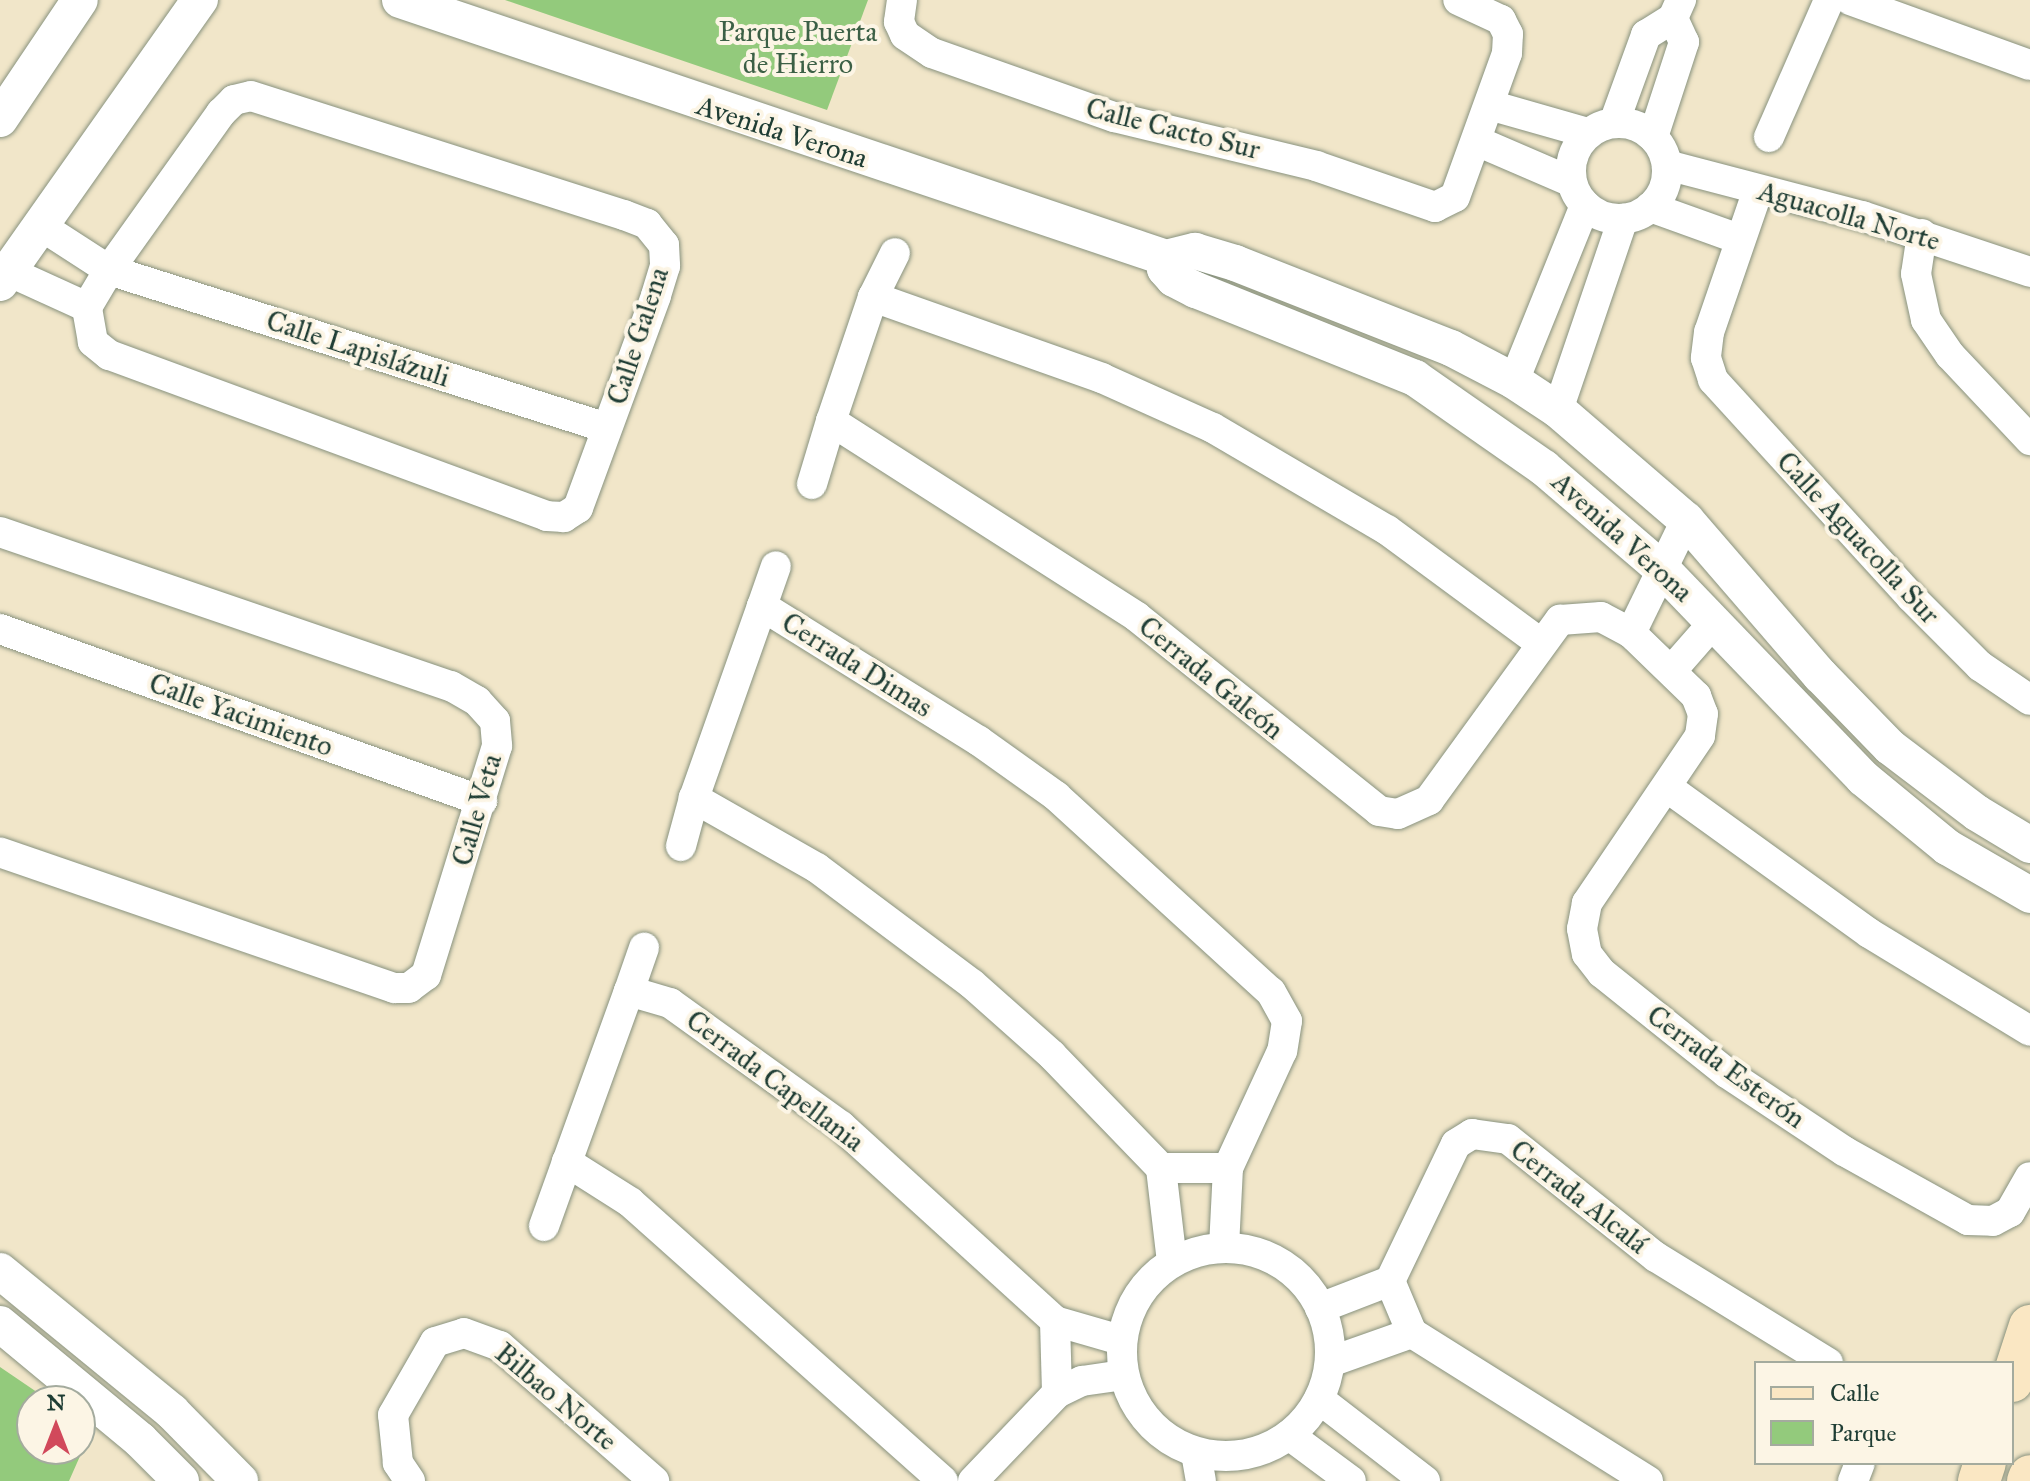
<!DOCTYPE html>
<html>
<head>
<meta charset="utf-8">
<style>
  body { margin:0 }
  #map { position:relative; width:2030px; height:1481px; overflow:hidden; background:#f1e6c9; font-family:"IM FELL Great Primer",serif }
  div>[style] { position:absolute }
  .green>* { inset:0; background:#93ca7c }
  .roads { filter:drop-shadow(0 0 2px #88927e) drop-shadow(0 0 2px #88927e) }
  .minor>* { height:30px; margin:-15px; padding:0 15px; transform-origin:15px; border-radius:15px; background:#fff }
  .minor>.ring { margin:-15px; padding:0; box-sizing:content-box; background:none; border:30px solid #fff; border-radius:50% }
  .tertiary>* { height:36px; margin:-18px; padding:0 18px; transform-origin:18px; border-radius:18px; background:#fff }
  .secondary>* { height:42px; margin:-21px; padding:0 21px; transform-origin:21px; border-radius:21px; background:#fae7c3 }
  span { translate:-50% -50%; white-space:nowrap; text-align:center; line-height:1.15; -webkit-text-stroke:8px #fcf5e5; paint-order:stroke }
  .park-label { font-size:28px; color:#3c6046 }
  .street-label { font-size:28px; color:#1f3d34 }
  .legend { position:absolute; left:1754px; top:1361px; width:260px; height:104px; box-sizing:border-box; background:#fcf5e5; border:2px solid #a4ab9e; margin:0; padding:10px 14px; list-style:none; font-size:24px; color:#1f3d34 }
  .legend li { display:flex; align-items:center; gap:16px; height:40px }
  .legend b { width:40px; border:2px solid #a4ab9e }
  .north { position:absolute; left:16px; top:1385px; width:80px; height:80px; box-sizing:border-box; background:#fcf5e5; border:2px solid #a4ab9e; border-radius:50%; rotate:0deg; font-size:22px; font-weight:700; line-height:32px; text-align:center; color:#1f3d34 }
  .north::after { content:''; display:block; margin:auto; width:28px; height:36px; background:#d1495b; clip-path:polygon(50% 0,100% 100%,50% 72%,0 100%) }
</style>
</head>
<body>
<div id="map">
  <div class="green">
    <i style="clip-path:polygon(505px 0,868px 0,827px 110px)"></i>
    <i style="clip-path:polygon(0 1367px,50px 1401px,32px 1401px,32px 1449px,80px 1449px,80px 1421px,92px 1429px,69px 1481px,0 1481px)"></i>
  </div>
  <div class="roads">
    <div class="minor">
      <i style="left:902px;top:0;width:22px;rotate:98deg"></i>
      <i style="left:899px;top:22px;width:14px;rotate:65deg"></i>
      <i style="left:905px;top:35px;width:32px;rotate:34deg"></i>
      <i style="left:932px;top:53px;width:193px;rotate:19.4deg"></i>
      <i style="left:1114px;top:117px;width:208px;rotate:13.6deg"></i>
      <i style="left:1316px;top:166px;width:126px;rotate:19deg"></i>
      <i style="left:1435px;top:207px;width:22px;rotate:-27deg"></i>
      <i style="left:1455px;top:197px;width:153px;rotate:-70.1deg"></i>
      <i style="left:1507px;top:53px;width:19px;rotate:-87deg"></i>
      <i style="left:1508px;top:34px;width:16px;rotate:-117deg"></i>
      <i style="left:1501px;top:20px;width:47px;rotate:-155.1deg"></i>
      <i style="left:1850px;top:0;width:191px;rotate:19.9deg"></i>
      <i style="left:251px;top:96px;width:392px;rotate:17.7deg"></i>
      <i style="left:624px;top:215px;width:25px;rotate:21deg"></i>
      <i style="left:647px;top:224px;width:27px;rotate:51deg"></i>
      <i style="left:664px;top:245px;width:21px;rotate:87deg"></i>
      <i style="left:665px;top:266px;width:31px;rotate:107deg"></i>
      <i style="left:656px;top:296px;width:226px;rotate:110.2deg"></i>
      <i style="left:578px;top:508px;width:17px;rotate:147deg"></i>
      <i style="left:564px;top:517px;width:17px;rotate:-177deg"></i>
      <i style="left:547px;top:516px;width:467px;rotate:-159.8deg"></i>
      <i style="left:109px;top:355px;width:21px;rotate:-141deg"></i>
      <i style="left:93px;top:342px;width:36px;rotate:-100deg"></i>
      <i style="left:87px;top:307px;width:43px;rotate:-59.3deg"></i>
      <i style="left:109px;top:270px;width:193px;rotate:-54.5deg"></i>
      <i style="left:221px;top:113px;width:18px;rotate:-45deg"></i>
      <i style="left:234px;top:100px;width:17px;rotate:-13deg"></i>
      <i style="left:1493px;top:106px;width:99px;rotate:15.9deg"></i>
      <i style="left:1614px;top:123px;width:94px;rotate:-70deg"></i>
      <i style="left:1646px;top:35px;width:32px;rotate:-32deg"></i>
      <i style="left:1673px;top:18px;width:20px;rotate:-66deg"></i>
      <i class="ring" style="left:1571px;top:123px;width:66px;height:66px"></i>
      <i style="left:1653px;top:137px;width:100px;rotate:-71.9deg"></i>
      <i style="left:1684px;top:42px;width:26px;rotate:-115deg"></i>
      <i style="left:1769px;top:137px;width:150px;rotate:-66.3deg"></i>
      <i style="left:1479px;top:142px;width:101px;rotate:23.3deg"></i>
      <i style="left:1667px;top:165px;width:202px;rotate:14.7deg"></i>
      <i style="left:1862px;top:216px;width:177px;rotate:18.4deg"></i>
      <i style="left:1758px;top:190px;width:150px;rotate:109deg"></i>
      <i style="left:1709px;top:332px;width:26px;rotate:97deg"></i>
      <i style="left:1706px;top:358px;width:23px;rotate:72deg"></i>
      <i style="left:1713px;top:380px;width:294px;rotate:47.6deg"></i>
      <i style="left:1911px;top:597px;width:98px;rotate:45deg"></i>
      <i style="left:1980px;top:666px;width:60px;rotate:34.2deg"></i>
      <i style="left:1650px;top:207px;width:95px;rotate:19.8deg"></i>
      <i style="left:41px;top:226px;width:81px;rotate:32.9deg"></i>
      <i style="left:109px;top:270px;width:522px;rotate:17.6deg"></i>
      <i style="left:1922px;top:234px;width:40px;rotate:98.5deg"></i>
      <i style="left:1916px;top:274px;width:47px;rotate:77.7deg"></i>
      <i style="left:1926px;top:320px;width:42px;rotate:55.6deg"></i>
      <i style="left:1950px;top:355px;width:117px;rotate:46.7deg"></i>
      <i style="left:8px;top:271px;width:87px;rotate:24.5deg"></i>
      <i style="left:873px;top:297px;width:49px;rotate:-63.4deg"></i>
      <i style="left:1514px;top:381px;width:190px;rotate:-68deg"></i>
      <i style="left:1558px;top:410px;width:202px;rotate:-71.2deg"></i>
      <i style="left:812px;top:484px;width:66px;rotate:-73.2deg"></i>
      <i style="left:0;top:532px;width:477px;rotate:18.9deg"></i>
      <i style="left:451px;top:686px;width:30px;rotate:30deg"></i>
      <i style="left:477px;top:701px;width:27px;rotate:48deg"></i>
      <i style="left:495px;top:721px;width:25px;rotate:85deg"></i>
      <i style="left:497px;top:746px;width:240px;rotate:107.2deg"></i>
      <i style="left:426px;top:975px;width:21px;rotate:143deg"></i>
      <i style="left:409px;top:988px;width:15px;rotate:180deg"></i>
      <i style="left:394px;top:988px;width:417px;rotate:-161deg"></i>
      <i style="left:762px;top:606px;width:42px;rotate:-70.7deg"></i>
      <i style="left:0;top:629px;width:512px;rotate:19.64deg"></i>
      <i style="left:1631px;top:633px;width:126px;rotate:-64deg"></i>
      <i style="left:1539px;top:642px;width:189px;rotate:-143.6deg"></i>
      <i style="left:1387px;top:530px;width:202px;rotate:-149.6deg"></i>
      <i style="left:1213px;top:428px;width:122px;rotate:-155.8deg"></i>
      <i style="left:1102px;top:378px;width:243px;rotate:-160.5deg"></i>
      <i style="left:873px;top:297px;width:131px;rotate:108.7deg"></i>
      <i style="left:831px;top:421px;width:363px;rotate:32.6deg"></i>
      <i style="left:1137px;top:617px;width:310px;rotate:38.7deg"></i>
      <i style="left:1379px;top:811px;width:19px;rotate:9deg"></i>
      <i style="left:1398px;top:814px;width:34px;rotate:-24deg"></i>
      <i style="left:1429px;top:800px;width:223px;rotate:-54deg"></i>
      <i style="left:1560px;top:620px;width:41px;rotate:-4.2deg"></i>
      <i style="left:1601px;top:617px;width:34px;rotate:28deg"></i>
      <i style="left:1631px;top:633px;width:91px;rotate:44.1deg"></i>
      <i style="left:1696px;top:696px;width:19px;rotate:69deg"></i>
      <i style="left:1703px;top:714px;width:22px;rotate:98deg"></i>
      <i style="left:1700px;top:736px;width:202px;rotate:124.1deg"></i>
      <i style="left:1587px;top:903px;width:26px;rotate:101deg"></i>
      <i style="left:1582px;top:929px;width:25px;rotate:79deg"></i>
      <i style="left:1587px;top:954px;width:24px;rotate:52deg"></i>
      <i style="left:1602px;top:973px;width:160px;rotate:38.7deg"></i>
      <i style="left:1727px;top:1073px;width:141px;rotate:33.7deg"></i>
      <i style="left:1844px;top:1151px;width:142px;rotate:29.1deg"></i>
      <i style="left:1968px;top:1220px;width:25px;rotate:2deg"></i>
      <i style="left:1993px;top:1221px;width:19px;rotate:-28deg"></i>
      <i style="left:2010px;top:1212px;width:40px;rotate:-60.3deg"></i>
      <i style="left:1672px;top:670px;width:64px;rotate:-48.8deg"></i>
      <i style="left:1668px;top:788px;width:248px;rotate:35.8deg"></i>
      <i style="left:1869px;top:933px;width:188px;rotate:31.3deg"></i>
      <i style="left:681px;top:846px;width:50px;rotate:-74.8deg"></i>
      <i style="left:629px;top:991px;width:46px;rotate:-70.8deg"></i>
      <i style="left:1161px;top:1168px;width:67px"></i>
      <i style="left:544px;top:1226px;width:68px;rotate:-70.2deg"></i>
      <i class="ring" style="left:1122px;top:1248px;width:178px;height:178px"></i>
      <i style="left:1172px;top:1262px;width:95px;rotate:-96.7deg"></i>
      <i style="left:1161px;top:1168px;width:157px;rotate:-134deg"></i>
      <i style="left:1052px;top:1055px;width:107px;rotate:-138.4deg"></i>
      <i style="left:972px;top:984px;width:194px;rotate:-143.2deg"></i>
      <i style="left:817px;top:868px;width:142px;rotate:-150.4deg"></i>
      <i style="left:694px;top:798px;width:204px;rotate:-70.5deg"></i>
      <i style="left:762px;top:606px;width:256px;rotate:31.9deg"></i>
      <i style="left:979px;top:741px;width:95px;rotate:35.5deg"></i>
      <i style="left:1056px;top:796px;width:291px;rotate:42.4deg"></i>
      <i style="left:1271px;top:992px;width:33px;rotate:61deg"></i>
      <i style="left:1287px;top:1021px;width:30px;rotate:99deg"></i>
      <i style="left:1282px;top:1051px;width:129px;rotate:114.8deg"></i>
      <i style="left:1228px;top:1168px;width:80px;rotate:92.9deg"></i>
      <i style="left:1320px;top:1308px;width:75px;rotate:-21.1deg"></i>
      <i style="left:1055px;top:1321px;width:72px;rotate:88.4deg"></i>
      <i style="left:1330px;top:1362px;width:87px;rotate:-19.5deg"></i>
      <i style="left:1319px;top:1399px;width:134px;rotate:37.7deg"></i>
      <i style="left:1289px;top:1435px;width:77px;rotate:36.6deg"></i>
      <i style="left:1196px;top:1453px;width:28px;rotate:80deg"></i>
      <i style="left:410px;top:1481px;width:22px;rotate:-124deg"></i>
      <i style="left:398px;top:1463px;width:48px;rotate:-95.9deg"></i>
      <i style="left:393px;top:1415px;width:84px;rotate:-60.1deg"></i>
      <i style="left:435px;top:1342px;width:30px;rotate:-17deg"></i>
      <i style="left:464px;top:1333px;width:38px;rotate:20deg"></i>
      <i style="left:500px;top:1346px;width:205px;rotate:41.2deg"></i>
      <i style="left:943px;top:1481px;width:419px;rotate:-138.3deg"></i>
      <i style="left:630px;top:1202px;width:75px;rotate:-147.6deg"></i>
      <i style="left:567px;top:1162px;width:182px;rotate:-70.1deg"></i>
      <i style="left:629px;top:991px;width:43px;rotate:16.3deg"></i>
      <i style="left:670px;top:1003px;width:211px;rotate:35.7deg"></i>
      <i style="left:841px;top:1126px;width:290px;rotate:42.3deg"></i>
      <i style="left:1055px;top:1321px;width:69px;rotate:16.1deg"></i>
      <i style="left:973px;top:1481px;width:122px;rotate:-46.3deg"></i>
      <i style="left:1057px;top:1393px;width:28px;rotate:-26deg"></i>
      <i style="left:1082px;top:1381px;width:41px;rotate:-8.3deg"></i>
      <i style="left:1648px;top:1481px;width:279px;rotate:-147.9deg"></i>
      <i style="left:1412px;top:1333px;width:56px;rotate:-112.9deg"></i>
      <i style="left:1390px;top:1281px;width:152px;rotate:-64.3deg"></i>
      <i style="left:1456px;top:1144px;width:19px;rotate:-32deg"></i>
      <i style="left:1472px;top:1134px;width:36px;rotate:8deg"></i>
      <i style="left:1508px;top:1139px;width:189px;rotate:38.6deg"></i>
      <i style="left:1656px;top:1257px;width:202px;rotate:31.6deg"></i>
      <i style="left:1853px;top:1481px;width:19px;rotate:-69deg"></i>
    </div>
    <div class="tertiary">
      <i style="left:400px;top:0;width:808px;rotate:18.61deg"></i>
      <i style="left:1166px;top:258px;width:30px;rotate:-14deg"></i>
      <i style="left:1195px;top:251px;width:42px;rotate:16.7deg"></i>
      <i style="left:1235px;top:263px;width:232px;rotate:21.5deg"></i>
      <i style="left:1451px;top:348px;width:71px;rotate:27.6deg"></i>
      <i style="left:1514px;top:381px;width:53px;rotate:33.4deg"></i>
      <i style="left:1558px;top:410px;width:169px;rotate:40.7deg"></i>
      <i style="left:1686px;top:520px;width:205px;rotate:49.2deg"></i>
      <i style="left:1820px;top:675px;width:100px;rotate:45.8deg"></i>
      <i style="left:1890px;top:747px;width:109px;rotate:37.2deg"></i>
      <i style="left:1977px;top:813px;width:62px;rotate:31.1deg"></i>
      <i style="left:0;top:119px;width:143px;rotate:-56.1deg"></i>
      <i style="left:1166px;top:258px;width:11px;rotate:95deg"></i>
      <i style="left:1165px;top:269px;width:13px;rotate:48deg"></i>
      <i style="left:1174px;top:279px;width:25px;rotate:27deg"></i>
      <i style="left:1196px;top:290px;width:236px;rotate:21.9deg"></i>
      <i style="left:1415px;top:378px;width:157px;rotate:34.9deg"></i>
      <i style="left:1544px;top:468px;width:155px;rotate:40.6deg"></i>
      <i style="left:1662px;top:569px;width:290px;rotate:46.1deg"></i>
      <i style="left:1863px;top:778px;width:109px;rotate:39.4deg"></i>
      <i style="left:1947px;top:847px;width:96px;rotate:30deg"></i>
      <i style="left:0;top:283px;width:347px;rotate:-54.8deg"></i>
      <i style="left:0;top:1271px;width:222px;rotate:39.3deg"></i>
      <i style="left:172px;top:1412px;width:97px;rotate:45.4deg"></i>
      <i style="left:0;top:1324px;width:182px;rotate:39.6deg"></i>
      <i style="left:140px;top:1440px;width:58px;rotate:45deg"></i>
    </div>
    <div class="secondary">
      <i style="left:2012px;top:1381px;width:58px;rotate:-71.9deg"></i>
      <i style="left:1979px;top:1481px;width:19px;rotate:-72deg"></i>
      <i style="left:2028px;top:1481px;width:5px;rotate:-68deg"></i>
    </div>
  </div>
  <div class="park-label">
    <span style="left:798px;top:48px">Parque Puerta<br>de Hierro</span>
  </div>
  <div class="street-label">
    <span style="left:1173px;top:129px;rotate:14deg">Calle Cacto Sur</span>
    <span style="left:782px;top:132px;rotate:18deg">Avenida Verona</span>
    <span style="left:1849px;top:216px;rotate:16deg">Aguacolla Norte</span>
    <span style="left:638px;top:336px;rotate:-72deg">Calle Galena</span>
    <span style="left:358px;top:349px;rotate:18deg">Calle Lapislázuli</span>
    <span style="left:1622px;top:537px;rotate:42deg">Avenida Verona</span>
    <span style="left:1858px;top:538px;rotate:47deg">Calle Aguacolla Sur</span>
    <span style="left:857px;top:665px;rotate:32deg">Cerrada Dimas</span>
    <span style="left:1211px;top:678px;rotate:39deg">Cerrada Galeón</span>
    <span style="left:241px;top:715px;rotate:20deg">Calle Yacimiento</span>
    <span style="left:477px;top:810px;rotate:-74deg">Calle Veta</span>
    <span style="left:1726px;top:1067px;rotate:36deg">Cerrada Esterón</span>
    <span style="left:775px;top:1081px;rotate:37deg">Cerrada Capellania</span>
    <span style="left:1579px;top:1197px;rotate:38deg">Cerrada Alcalá</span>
    <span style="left:556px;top:1397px;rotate:40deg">Bilbao Norte</span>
  </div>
  <ul class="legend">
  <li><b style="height:10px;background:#fae7c3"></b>Calle</li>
  <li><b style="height:22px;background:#93ca7c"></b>Parque</li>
  </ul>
  <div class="north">N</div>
</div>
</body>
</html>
